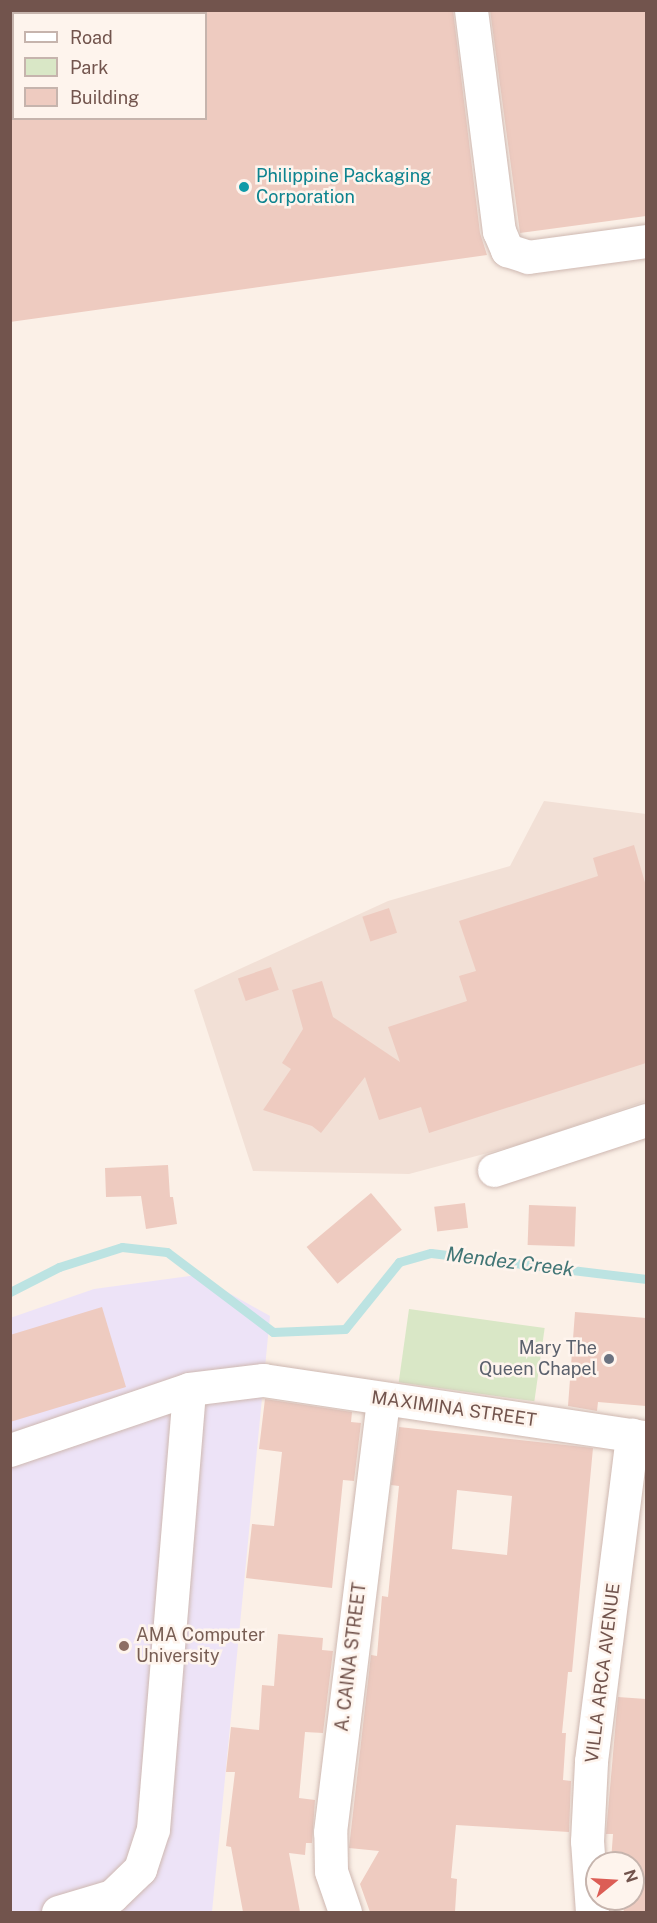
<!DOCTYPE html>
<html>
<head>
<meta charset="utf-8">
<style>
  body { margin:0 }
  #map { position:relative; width:657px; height:1923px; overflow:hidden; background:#fbf0e7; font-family:"Public Sans",sans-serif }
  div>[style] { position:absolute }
  .residential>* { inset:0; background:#f2e0d6 }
  .education>* { inset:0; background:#ede3f7 }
  .green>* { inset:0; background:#d9e7c6; transform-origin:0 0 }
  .stream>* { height:9px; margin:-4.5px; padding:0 4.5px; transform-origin:4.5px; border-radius:4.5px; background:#bce3e2 }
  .building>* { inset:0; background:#eecbc0; transform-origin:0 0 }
  .roads { filter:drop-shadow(0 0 2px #ceb8b1) drop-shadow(0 0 2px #ceb8b1) }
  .minor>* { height:33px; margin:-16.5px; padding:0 16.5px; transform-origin:16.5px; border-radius:16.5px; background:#fff }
  .dots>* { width:16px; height:16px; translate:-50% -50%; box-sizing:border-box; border:3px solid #fef4ed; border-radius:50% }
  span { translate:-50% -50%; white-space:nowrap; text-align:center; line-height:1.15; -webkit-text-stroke:5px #fef4ed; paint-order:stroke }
  .culture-label { font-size:18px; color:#0d838f }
  .left { translate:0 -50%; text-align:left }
  .worship-label { font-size:18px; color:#5b616d }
  .right { translate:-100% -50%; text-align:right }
  .street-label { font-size:18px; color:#72544d }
  .education-label { font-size:18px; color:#785e54 }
  .water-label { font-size:20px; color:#427676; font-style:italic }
  .frame { position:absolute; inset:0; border:12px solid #72544d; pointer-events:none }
  .legend { position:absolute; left:12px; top:12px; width:195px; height:108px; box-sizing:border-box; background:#fef4ed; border:2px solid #c6b4ad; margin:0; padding:8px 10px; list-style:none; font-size:18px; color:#72544d }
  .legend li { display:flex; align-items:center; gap:12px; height:30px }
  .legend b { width:30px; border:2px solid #c6b4ad }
  .north { position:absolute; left:585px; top:1851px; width:60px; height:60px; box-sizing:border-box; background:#fef4ed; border:2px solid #c6b4ad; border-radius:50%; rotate:72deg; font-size:16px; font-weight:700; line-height:24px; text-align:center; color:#72544d }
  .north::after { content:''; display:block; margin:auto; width:21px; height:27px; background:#dc5d55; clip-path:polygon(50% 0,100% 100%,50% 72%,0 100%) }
</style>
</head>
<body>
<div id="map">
  <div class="residential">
    <i style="clip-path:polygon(544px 801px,646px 814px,646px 1101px,525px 1143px,409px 1174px,253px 1171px,194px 990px,388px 901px,510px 866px)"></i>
  </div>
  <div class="education">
    <i style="clip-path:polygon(197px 1275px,270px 1316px,212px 1912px,11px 1912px,10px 1318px,94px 1289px)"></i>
  </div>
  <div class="green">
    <i style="left:409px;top:1309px;width:137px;height:74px;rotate:8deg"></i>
  </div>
  <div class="stream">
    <i style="left:10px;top:1292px;width:55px;rotate:-27deg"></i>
    <i style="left:59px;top:1267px;width:66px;rotate:-17.6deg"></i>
    <i style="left:122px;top:1247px;width:45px;rotate:6.3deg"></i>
    <i style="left:167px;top:1252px;width:133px;rotate:37deg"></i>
    <i style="left:273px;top:1332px;width:72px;rotate:-2.4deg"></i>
    <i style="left:345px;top:1329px;width:86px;rotate:-51.1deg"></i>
    <i style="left:399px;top:1262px;width:33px;rotate:-16deg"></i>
    <i style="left:431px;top:1253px;width:217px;rotate:6.9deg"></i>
  </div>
  <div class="building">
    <i style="clip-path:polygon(206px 10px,453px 10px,480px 233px,487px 255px,10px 322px,10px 118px,206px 118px)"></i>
    <i style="clip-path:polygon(490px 10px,646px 10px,646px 216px,520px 233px)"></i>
    <i style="clip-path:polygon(634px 845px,646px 886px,646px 1063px,429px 1133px,421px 1107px,379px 1120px,365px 1077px,321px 1133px,312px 1126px,263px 1110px,291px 1069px,282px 1063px,303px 1029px,292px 990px,322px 981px,333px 1017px,400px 1062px,388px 1027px,467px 1001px,459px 976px,476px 971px,459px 921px,598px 876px,593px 858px)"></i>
    <i style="left:389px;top:908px;width:26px;height:28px;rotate:72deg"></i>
    <i style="left:271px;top:967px;width:24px;height:35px;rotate:71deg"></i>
    <i style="clip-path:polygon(168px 1165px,170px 1197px,173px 1197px,177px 1224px,146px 1229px,141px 1196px,106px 1197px,105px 1168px)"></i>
    <i style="left:371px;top:1193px;width:48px;height:84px;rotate:50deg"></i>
    <i style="left:465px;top:1203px;width:25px;height:31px;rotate:83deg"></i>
    <i style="left:529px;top:1205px;width:47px;height:40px;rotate:2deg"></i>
    <i style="clip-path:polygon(102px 1307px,126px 1387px,10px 1422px,10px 1335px)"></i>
    <i style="clip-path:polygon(575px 1312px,646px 1318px,646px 1406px,598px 1402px,597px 1411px,568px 1406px)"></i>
    <i style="clip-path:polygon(265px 1399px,352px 1412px,351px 1422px,361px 1423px,354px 1481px,343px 1480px,332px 1588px,246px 1578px,252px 1524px,274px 1526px,282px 1452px,259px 1449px)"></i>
    <i style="clip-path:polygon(evenodd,399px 1427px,593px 1448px,572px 1672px,568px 1672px,562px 1733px,566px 1733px,563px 1780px,571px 1781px,569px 1832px,456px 1825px,451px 1878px,457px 1879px,455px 1912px,370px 1912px,360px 1884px,379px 1851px,349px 1848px,371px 1655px,377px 1656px,382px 1596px,388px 1597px,399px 1486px,391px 1485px,399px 1427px,457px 1490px,512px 1496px,507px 1555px,452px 1549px,457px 1490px)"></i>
    <i style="clip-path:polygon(278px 1634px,323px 1638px,322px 1650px,333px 1651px,323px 1733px,305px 1732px,299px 1798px,315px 1800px,312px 1843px,306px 1843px,305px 1855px,289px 1853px,300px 1912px,243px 1912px,231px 1847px,226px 1846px,235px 1772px,226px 1772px,231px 1727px,259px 1730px,262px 1685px,274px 1686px)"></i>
    <i style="clip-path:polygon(618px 1697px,646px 1699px,646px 1912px,624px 1912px,622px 1899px,633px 1899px,633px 1863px,611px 1861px,613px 1834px,606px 1834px)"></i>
  </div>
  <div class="roads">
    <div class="minor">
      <i style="left:471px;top:10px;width:223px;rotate:82.8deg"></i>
      <i style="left:499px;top:231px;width:21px;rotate:67deg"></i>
      <i style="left:507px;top:250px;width:22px;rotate:18deg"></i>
      <i style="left:528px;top:257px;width:119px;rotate:-7.7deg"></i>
      <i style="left:494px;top:1170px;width:160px;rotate:-18.2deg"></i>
      <i style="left:10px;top:1450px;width:189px;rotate:-18.8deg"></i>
      <i style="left:189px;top:1389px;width:75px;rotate:-6.9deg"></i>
      <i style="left:263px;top:1380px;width:387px;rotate:8.5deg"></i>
      <i style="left:58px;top:1912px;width:56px;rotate:-16.5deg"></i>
      <i style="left:112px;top:1896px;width:39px;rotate:-44deg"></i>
      <i style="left:140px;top:1869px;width:42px;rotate:-72deg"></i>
      <i style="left:153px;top:1829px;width:441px;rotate:-85.3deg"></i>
      <i style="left:345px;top:1912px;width:43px;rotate:-108.9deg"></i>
      <i style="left:331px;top:1871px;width:39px;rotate:-91deg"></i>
      <i style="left:330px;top:1832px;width:435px;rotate:-83deg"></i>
      <i style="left:592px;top:1912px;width:71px;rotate:-94deg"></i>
      <i style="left:587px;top:1841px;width:80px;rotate:-87.1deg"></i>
      <i style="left:591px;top:1761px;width:329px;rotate:-82.8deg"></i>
    </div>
  </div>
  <div class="dots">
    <i style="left:244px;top:187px;background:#0f9aa8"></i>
    <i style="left:609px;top:1359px;background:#6b7280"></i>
    <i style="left:124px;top:1646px;background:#8d6e63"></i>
  </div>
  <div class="culture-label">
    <span class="left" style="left:256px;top:187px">Philippine Packaging<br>Corporation</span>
  </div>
  <div class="worship-label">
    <span class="right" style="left:597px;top:1359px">Mary The<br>Queen Chapel</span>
  </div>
  <div class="street-label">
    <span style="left:454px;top:1409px;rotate:8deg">MAXIMINA STREET</span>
    <span style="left:351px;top:1657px;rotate:-83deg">A. CAINA STREET</span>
    <span style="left:603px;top:1673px;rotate:-83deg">VILLA ARCA AVENUE</span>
  </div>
  <div class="education-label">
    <span class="left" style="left:136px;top:1646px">AMA Computer<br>University</span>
  </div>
  <div class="water-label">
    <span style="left:510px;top:1262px;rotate:7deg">Mendez Creek</span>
  </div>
  <div class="frame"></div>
  <ul class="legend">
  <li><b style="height:8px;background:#fff"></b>Road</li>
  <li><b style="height:16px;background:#d9e7c6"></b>Park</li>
  <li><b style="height:16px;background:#eecbc0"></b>Building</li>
  </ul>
  <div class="north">N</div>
</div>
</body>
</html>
